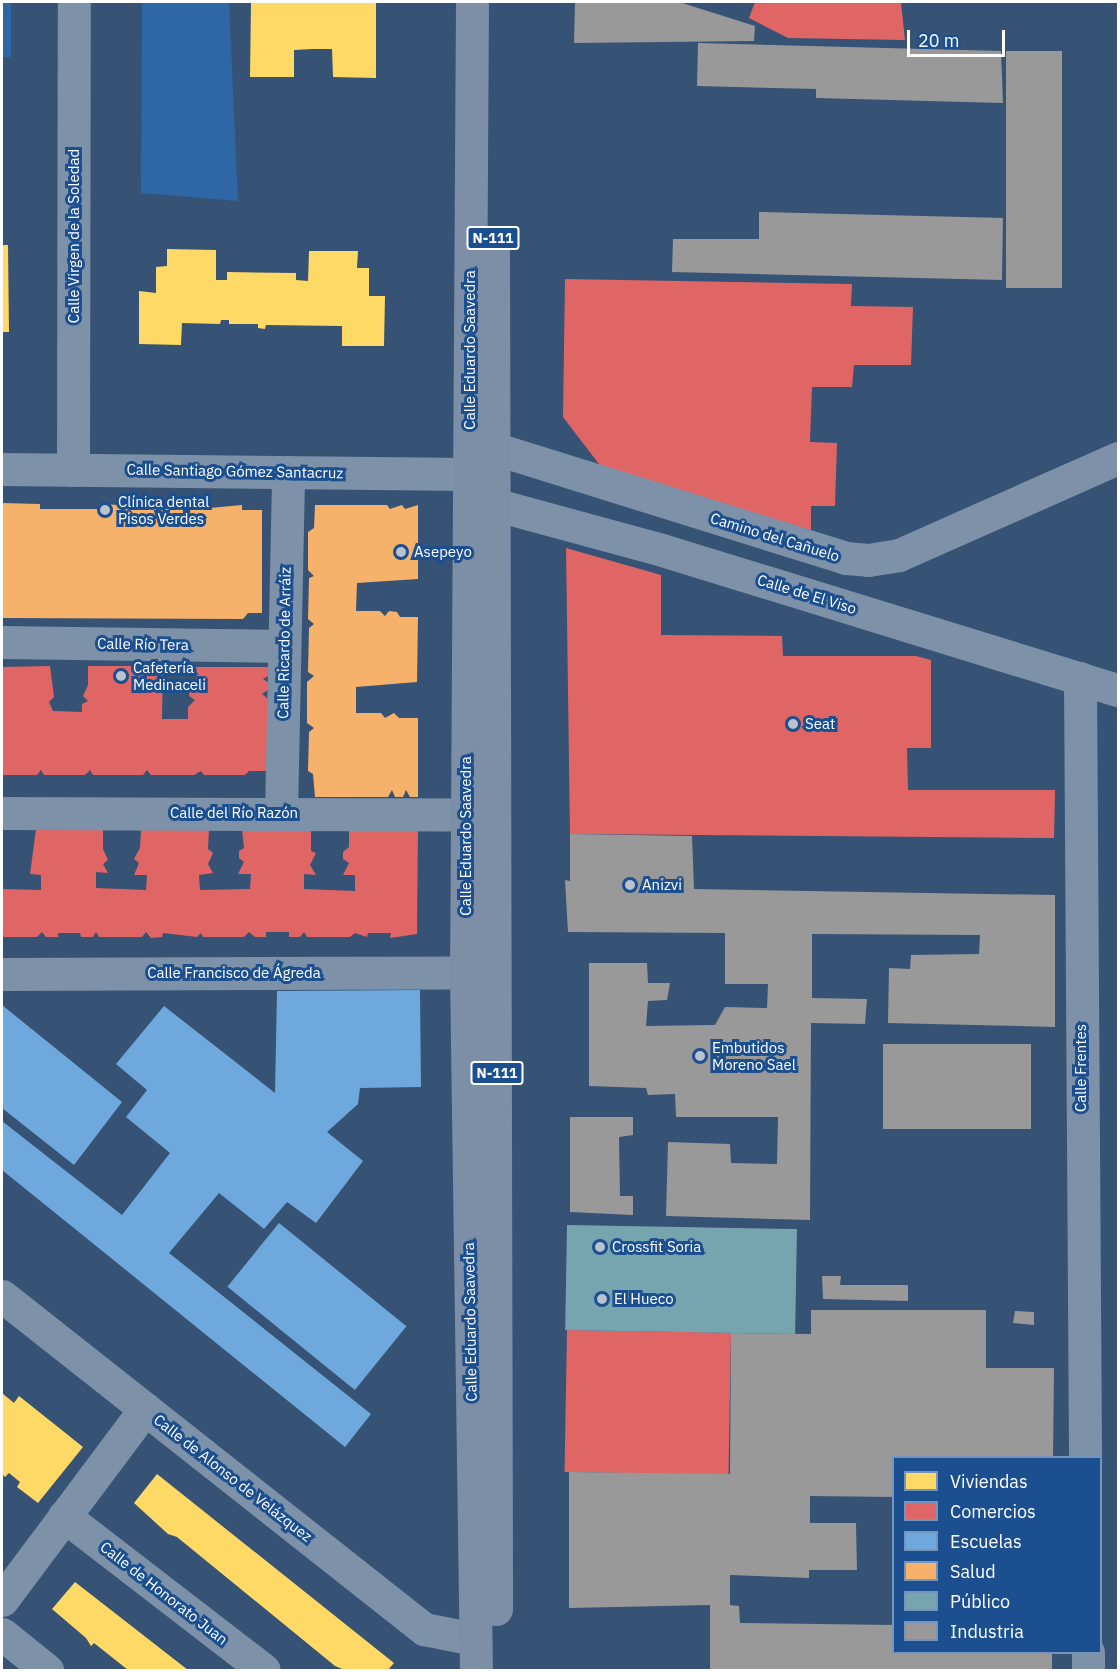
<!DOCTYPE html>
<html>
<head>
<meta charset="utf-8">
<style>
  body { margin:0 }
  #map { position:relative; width:1120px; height:1672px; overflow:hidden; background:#365274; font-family:"IBM Plex Sans",sans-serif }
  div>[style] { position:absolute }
  .green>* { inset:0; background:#2f66a5; transform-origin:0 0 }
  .homes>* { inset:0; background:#ffd966 }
  .shops>* { inset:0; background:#e06666; transform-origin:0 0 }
  .schools>* { inset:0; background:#6fa8dc; transform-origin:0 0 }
  .health>* { inset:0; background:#f6b26b }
  .public>* { inset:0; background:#76a5af; transform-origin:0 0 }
  .industry>* { inset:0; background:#999; transform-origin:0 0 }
  .minor>* { height:33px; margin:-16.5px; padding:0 16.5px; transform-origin:16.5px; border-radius:16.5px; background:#7d92a8 }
  .major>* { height:33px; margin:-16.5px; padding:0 16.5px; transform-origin:16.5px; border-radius:16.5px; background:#7d8ea7 }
  .dots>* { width:16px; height:16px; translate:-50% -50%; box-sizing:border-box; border:3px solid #1b4f8f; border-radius:50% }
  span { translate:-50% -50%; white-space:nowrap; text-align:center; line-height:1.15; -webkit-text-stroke:6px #1b4f8f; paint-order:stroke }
  .shield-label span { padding:2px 4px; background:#1b4f8f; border:2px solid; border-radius:4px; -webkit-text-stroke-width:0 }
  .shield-label { font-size:14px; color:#fff; font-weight:700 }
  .street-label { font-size:15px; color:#fff }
  .poi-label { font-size:15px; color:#fff }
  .left { translate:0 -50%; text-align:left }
  .frame { position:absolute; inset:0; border:3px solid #fff; pointer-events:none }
  .legend { position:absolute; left:892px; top:1456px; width:210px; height:198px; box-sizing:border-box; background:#1b4f8f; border:2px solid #7695bc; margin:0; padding:8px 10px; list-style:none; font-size:18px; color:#fff }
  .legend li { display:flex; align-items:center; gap:12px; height:30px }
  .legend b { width:30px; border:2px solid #7695bc }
  .scale { position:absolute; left:907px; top:30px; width:98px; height:27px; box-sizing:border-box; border:3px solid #fff; border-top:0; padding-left:8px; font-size:18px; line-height:21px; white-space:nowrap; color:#fff; -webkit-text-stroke:4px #1b4f8f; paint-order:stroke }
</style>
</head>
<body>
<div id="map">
  <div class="green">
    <i style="left:2px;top:2px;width:9px;height:55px"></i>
    <i style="clip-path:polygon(142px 2px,229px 2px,238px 201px,141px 193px)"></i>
  </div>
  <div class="homes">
    <i style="clip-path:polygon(251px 2px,376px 2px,376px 78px,333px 77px,332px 49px,313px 49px,294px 50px,294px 77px,250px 77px)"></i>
    <i style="clip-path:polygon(2px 245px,8px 245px,9px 332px,2px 332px)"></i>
    <i style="clip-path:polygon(167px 249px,216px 250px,216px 280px,227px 280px,227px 272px,296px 273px,296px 280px,308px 281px,309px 251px,358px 251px,357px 268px,369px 268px,369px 296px,385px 296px,384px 346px,342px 346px,342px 326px,266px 325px,265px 329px,258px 328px,258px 324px,229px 324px,229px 320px,221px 320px,220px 324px,182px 323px,181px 345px,139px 344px,139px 291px,156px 293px,156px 267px,167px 266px)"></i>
    <i style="clip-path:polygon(2px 1393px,14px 1403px,19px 1396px,83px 1447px,38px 1503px,17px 1487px,20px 1482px,9px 1473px,5px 1477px,2px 1474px)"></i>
    <i style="clip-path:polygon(157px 1474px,394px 1663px,388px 1670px,345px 1670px,335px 1666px,177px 1537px,168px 1534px,134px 1503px)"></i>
    <i style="clip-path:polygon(75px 1582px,188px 1670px,128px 1670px,94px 1643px,91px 1646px,86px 1638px,52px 1609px)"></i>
  </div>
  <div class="shops">
    <i style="clip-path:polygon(755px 2px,901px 2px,905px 40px,788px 38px,749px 18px)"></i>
    <i style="clip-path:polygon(565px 279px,852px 284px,851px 306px,913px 307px,911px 365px,854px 365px,852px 387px,812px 387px,810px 442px,837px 443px,835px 506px,811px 506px,811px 530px,602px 468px,563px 417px)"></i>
    <i style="clip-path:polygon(566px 548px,661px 575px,661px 635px,782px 636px,783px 656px,916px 656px,931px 660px,931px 748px,907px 748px,908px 790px,1055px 790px,1054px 838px,570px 834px)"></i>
    <i style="clip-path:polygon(50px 666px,54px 697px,49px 702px,53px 711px,82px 712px,82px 704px,88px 701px,83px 696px,88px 685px,88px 666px,163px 666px,162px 719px,188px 719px,188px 707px,195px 700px,189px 696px,190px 688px,196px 685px,196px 667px,269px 667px,268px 676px,263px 679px,269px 683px,268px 690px,262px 694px,268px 699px,267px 771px,249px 771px,245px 775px,204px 775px,201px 771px,194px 775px,151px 775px,147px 770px,143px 775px,93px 775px,90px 770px,85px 775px,44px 775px,41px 770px,37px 775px,2px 775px,2px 667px)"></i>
    <i style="clip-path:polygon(36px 829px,103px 829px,103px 849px,108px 860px,103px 864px,108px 873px,96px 872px,96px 888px,146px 890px,147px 875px,134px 875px,139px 863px,134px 859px,140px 848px,141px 829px,209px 829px,208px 849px,213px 853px,208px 864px,213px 873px,199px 875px,200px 890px,250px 889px,251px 874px,238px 874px,244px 862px,239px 858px,239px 851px,244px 848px,242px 829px,311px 829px,311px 851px,316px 853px,310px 865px,316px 875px,304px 874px,304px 889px,355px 891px,355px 875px,343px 875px,349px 863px,343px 859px,343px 852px,349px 847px,349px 829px,418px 829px,417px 934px,390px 938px,391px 933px,368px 933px,367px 937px,355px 933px,350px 937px,307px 937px,304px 932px,300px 937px,289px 937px,289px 932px,266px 932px,266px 937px,255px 937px,249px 932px,244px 937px,203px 937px,201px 933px,197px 937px,163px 933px,162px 937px,151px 938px,146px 932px,142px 937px,99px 937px,96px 932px,93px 937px,81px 937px,80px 933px,58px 933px,58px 937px,46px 937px,42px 932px,37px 937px,2px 937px,2px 889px,41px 890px,41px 875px,30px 874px)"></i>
    <i style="left:567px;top:1330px;width:164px;height:142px;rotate:1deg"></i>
  </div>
  <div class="schools">
    <i style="clip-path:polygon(420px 990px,421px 1087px,360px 1088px,358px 1104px,327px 1132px,363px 1161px,316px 1223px,287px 1202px,264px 1229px,219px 1193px,169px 1253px,371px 1414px,345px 1447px,2px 1170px,2px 1121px,122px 1215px,170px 1153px,126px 1117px,147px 1090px,116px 1064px,164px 1006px,275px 1093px,277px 991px)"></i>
    <i style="clip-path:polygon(2px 1005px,122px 1102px,74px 1165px,2px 1108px)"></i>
    <i style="left:279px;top:1223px;width:164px;height:82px;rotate:39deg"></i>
  </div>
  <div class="health">
    <i style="clip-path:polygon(2px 503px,40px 504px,40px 509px,100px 509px,99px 504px,199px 509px,242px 505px,242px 510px,262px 510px,262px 613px,248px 613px,243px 619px,2px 618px)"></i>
    <i style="clip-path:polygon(315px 505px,387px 505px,390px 509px,402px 505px,405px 509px,418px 505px,418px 579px,357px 583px,356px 611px,380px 611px,385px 616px,389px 611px,397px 612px,400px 617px,418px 617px,417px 682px,356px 687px,356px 713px,381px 713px,385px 718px,394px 713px,399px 718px,418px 718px,418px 797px,410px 797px,406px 790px,403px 797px,395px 797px,392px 790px,388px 797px,315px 797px,313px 774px,308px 771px,309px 732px,314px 728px,307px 723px,307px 682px,314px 676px,308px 672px,309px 628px,314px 624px,308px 619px,309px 578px,314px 576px,308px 570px,308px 532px,314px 528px)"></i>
  </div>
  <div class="public">
    <i style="left:567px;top:1225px;width:230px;height:105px;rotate:1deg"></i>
  </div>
  <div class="industry">
    <i style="clip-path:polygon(575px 2px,679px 2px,755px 26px,754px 41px,574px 43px)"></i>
    <i style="clip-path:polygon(698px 43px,1001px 51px,1003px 103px,816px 98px,816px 89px,697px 86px)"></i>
    <i style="left:1062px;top:51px;width:237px;height:56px;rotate:90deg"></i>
    <i style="clip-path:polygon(759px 212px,1003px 218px,1002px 280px,672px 272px,673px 239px,759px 239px)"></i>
    <i style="clip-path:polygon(570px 834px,692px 836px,694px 889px,1055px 895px,1055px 1027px,888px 1023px,889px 968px,910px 969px,911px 955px,979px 954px,980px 935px,812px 934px,812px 998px,867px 999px,865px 1024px,811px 1023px,810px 1220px,666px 1216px,668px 1142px,730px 1144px,731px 1163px,777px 1164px,778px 1117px,676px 1117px,675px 1094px,648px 1095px,646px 1088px,589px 1086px,589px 963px,647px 963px,648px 983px,670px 983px,667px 1000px,648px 1001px,646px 1026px,715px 1025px,725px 1007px,767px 1008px,768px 984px,725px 984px,725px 933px,568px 932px,565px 880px,570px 881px)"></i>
    <i style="left:883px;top:1044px;width:148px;height:85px"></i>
    <i style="clip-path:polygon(570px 1117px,633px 1117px,633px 1135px,619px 1137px,620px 1196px,633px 1196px,633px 1215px,570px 1212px)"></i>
    <i style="clip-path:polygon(822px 1276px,841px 1276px,840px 1285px,908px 1285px,908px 1301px,823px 1299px)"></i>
    <i style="clip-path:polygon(811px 1310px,986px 1310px,986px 1368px,1054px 1368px,1053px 1458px,894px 1458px,894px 1497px,810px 1496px,810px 1523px,856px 1523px,857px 1570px,809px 1570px,809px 1578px,730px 1575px,730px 1605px,739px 1606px,740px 1623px,894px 1625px,894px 1652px,1052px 1652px,1052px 1670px,710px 1670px,710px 1605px,569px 1608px,569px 1472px,730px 1474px,731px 1333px,811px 1334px)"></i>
    <i style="clip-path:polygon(1015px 1311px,1034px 1312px,1034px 1325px,1013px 1323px)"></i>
  </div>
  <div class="minor">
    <i style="left:493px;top:448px;width:370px;rotate:17.3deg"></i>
    <i style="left:846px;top:558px;width:22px;rotate:5deg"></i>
    <i style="left:868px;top:560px;width:31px;rotate:-9deg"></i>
    <i style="left:899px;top:555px;width:240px;rotate:-23.9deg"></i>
    <i style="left:2px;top:469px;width:467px;rotate:0.6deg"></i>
    <i style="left:73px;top:470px;width:468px;rotate:-89.9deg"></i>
    <i style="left:493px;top:504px;width:175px;rotate:15.2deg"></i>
    <i style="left:662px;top:550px;width:477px;rotate:17.1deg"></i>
    <i style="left:2px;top:642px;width:282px;rotate:0.8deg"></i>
    <i style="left:1080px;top:678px;width:780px;rotate:89.63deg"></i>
    <i style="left:2px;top:813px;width:465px;rotate:0.2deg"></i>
    <i style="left:281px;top:813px;width:341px;rotate:-88.8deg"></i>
    <i style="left:2px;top:974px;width:464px;rotate:-0.2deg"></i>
    <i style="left:2px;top:1296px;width:538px;rotate:38.28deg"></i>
    <i style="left:424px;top:1629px;width:51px;rotate:11.3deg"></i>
    <i style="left:64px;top:1516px;width:252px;rotate:37.6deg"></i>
    <i style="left:2px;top:1600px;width:239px;rotate:-53.2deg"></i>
    <i style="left:2px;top:1634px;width:58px;rotate:38.7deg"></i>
    <i style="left:1088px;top:1652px;width:18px;rotate:90deg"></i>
  </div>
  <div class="major">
    <i style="left:472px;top:2px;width:970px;rotate:90.35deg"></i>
    <i style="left:466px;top:972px;width:698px;rotate:89.18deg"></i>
    <i style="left:493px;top:247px;width:1362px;rotate:89.87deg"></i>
  </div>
  <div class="dots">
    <i style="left:105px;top:510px;background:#b9c2ce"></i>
    <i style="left:401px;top:552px;background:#b9c2ce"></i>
    <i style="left:121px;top:676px;background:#b9c2ce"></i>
    <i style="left:793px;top:724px;background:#b9c2ce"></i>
    <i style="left:630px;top:885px;background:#b9c2ce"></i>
    <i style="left:700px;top:1056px;background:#b9c2ce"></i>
    <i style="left:600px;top:1247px;background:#b9c2ce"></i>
    <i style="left:602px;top:1299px;background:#b9c2ce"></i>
  </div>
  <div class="shield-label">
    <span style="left:493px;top:238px">N-111</span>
    <span style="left:497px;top:1073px">N-111</span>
  </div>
  <div class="street-label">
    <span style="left:74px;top:236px;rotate:-90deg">Calle Virgen de la Soledad</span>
    <span style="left:470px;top:350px;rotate:-90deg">Calle Eduardo Saavedra</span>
    <span style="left:235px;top:471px;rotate:1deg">Calle Santiago Gómez Santacruz</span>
    <span style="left:775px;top:537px;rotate:17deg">Camino del Cañuelo</span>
    <span style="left:807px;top:594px;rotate:17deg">Calle de El Viso</span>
    <span style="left:284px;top:643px;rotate:-89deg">Calle Ricardo de Arráiz</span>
    <span style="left:143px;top:644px;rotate:1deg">Calle Río Tera</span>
    <span style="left:234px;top:813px">Calle del Río Razón</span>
    <span style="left:466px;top:836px;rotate:-90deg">Calle Eduardo Saavedra</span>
    <span style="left:234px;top:973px">Calle Francisco de Ágreda</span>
    <span style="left:1081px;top:1068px;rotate:-90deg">Calle Frentes</span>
    <span style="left:470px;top:1322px;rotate:-91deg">Calle Eduardo Saavedra</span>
    <span style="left:233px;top:1478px;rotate:38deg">Calle de Alonso de Velázquez</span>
    <span style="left:164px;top:1593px;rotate:38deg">Calle de Honorato Juan</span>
  </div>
  <div class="poi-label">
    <span class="left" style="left:118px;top:510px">Clínica dental<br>Pisos Verdes</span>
    <span class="left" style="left:414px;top:552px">Asepeyo</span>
    <span class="left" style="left:133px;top:676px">Cafetería<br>Medinaceli</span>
    <span class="left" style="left:805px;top:724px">Seat</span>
    <span class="left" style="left:642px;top:885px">Anizvi</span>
    <span class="left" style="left:712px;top:1056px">Embutidos<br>Moreno Sael</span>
    <span class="left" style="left:612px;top:1247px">Crossfit Soria</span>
    <span class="left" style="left:614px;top:1299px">El Hueco</span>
  </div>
  <div class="frame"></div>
  <ul class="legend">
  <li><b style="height:16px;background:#ffd966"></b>Viviendas</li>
  <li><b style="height:16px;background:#e06666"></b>Comercios</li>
  <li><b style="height:16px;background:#6fa8dc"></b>Escuelas</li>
  <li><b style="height:16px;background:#f6b26b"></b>Salud</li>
  <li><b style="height:16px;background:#76a5af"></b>Público</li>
  <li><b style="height:16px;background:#999"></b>Industria</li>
  </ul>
  <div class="scale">20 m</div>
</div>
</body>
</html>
